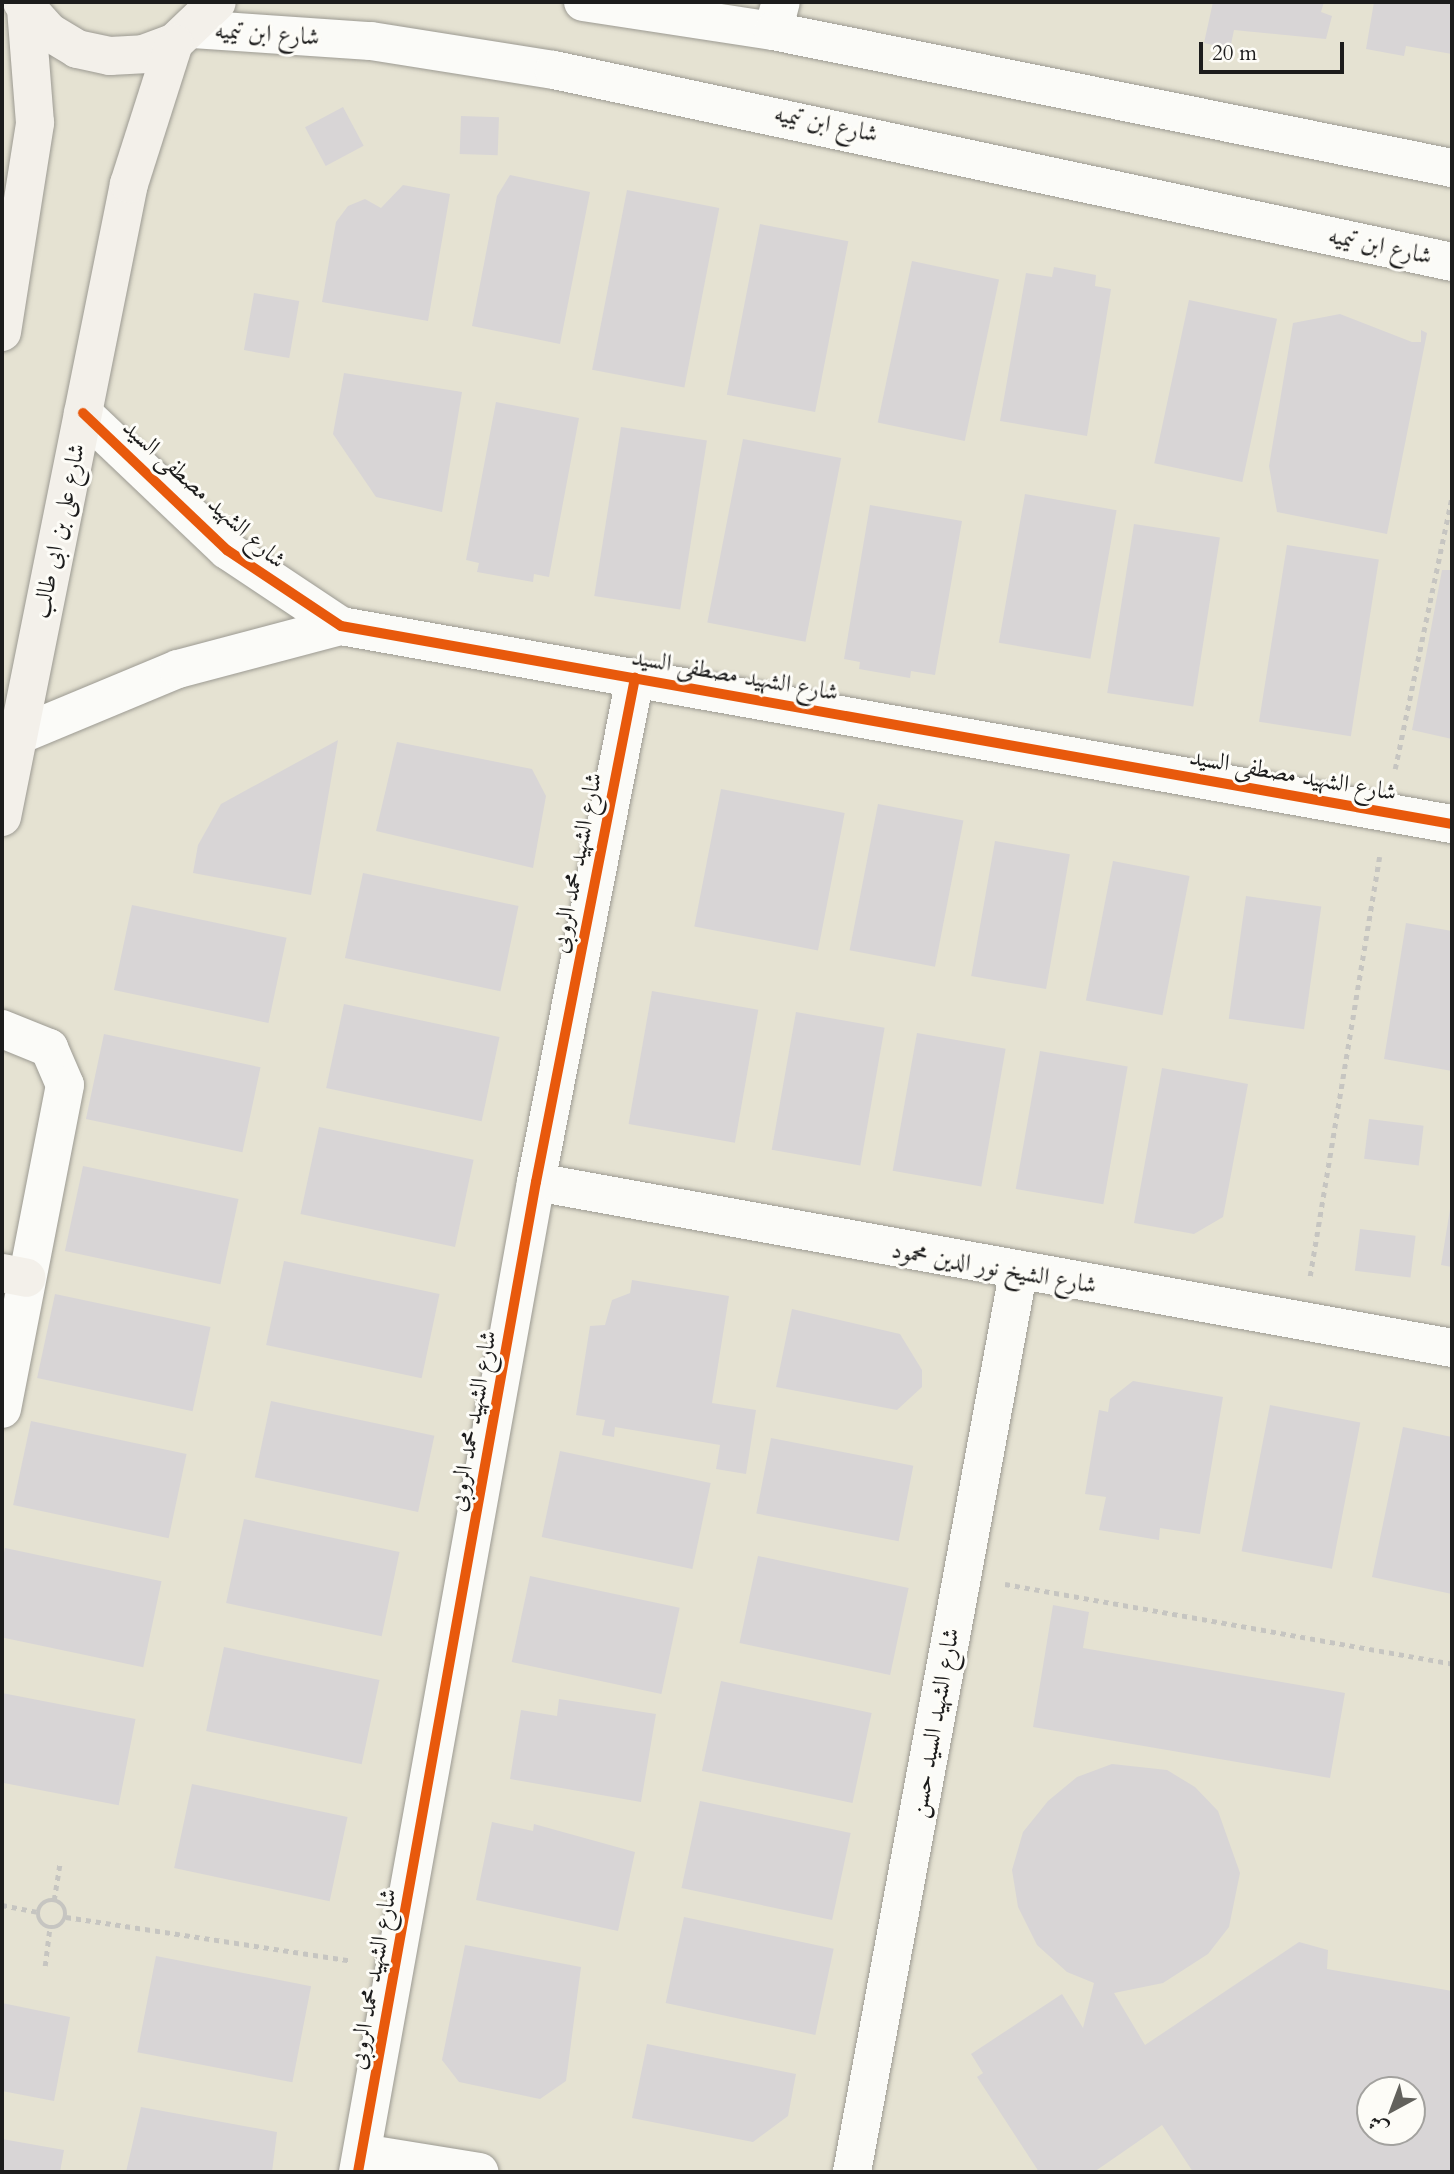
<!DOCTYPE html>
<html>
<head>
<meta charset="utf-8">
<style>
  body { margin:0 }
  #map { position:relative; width:1454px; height:2174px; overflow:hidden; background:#e5e2d2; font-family:Cardo,Amiri,serif }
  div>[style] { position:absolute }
  .building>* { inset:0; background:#d8d5d6; transform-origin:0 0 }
  .path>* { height:4.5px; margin-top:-2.25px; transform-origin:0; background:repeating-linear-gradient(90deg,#c6c5c1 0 5px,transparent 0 10px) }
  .path>.ring { margin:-2.25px; padding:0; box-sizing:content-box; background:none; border:4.5px solid #c6c5c1; border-radius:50% }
  .roads { filter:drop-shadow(0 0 2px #9c9a92) drop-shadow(0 0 2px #9c9a92) }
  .minor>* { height:38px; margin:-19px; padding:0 19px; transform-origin:19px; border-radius:19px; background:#fbfbf8 }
  .tertiary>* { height:38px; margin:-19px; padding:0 19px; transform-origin:19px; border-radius:19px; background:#fbfbf8 }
  .secondary>* { height:38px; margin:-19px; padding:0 19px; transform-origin:19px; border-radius:19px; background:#f3f0ea }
  .cycleway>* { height:10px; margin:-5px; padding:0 5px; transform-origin:5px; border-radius:5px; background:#e8590c }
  span { translate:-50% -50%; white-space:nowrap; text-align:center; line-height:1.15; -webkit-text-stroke:6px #fdfcf7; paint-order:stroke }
  .street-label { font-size:24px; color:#1c1c1c }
  .frame { position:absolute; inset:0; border:4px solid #1c1c1c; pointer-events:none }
  .north { position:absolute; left:1356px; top:2076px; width:70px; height:70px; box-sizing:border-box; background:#fdfcf7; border:2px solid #a3a29f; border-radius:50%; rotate:221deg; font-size:19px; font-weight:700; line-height:28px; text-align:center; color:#1c1c1c }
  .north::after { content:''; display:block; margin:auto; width:24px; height:32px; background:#62615c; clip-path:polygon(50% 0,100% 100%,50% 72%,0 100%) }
  .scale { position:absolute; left:1199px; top:42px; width:145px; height:32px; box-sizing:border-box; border:4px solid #1c1c1c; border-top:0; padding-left:9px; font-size:21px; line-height:24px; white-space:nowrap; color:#1c1c1c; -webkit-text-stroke:5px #fdfcf7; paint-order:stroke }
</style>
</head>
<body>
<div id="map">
  <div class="building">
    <i style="clip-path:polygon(1213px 2px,1324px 2px,1321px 12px,1332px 16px,1326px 39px,1234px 30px,1230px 49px,1204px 43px)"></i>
    <i style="clip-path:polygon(1374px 2px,1452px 2px,1452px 54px,1406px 46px,1404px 56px,1366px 49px)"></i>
    <i style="left:343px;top:107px;width:44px;height:43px;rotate:62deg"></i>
    <i style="left:461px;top:116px;width:38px;height:38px;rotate:2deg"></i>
    <i style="clip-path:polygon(510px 175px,590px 192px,560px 344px,472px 326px,497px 196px)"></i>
    <i style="clip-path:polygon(403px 185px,450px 194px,428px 321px,322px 302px,336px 222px,348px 206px,365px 199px,381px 208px)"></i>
    <i style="left:627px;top:190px;width:94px;height:183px;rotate:11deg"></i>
    <i style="left:760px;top:224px;width:90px;height:174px;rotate:11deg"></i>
    <i style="left:912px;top:261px;width:89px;height:165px;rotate:12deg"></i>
    <i style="clip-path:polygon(1054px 267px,1096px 275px,1095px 286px,1111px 289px,1087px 436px,1000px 421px,1026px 273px,1052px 277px)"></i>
    <i style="left:254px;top:293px;width:46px;height:58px;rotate:10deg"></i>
    <i style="left:1189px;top:300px;width:90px;height:167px;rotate:12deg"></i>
    <i style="clip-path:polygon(1340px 314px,1412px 342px,1421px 342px,1421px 330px,1427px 333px,1387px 534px,1277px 512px,1269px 466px,1293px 323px)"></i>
    <i style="clip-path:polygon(344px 373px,462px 392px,442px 512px,376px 497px,333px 434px)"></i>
    <i style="clip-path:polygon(496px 402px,579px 418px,549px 577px,534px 574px,533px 582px,477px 572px,479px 563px,466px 560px)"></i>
    <i style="left:621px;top:427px;width:87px;height:171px;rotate:9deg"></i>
    <i style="left:743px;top:439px;width:100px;height:187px;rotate:11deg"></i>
    <i style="left:1025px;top:494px;width:93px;height:151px;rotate:10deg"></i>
    <i style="clip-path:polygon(870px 505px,962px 521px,935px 675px,911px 671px,910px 678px,859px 669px,860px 662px,844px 659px)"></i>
    <i style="left:1134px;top:524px;width:87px;height:171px;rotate:9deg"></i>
    <i style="left:1287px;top:545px;width:93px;height:179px;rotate:9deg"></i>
    <i style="clip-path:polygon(1442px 570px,1452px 570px,1452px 739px,1412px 730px)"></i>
    <i style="clip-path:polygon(338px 740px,311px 895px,193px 873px,198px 845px,221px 804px)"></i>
    <i style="clip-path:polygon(397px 742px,532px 769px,546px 796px,533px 868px,376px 831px)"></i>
    <i style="left:721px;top:789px;width:126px;height:140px;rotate:11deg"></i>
    <i style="left:878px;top:804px;width:87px;height:149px;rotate:11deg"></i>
    <i style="left:995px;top:841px;width:76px;height:137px;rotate:10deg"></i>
    <i style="left:1113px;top:861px;width:78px;height:142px;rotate:11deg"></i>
    <i style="left:363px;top:873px;width:159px;height:87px;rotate:12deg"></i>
    <i style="left:1246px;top:896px;width:76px;height:124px;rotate:8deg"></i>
    <i style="left:132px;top:905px;width:158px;height:87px;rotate:12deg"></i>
    <i style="clip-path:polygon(1406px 923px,1452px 931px,1452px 1071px,1384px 1059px)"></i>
    <i style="left:652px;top:991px;width:108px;height:135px;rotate:10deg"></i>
    <i style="left:344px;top:1004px;width:159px;height:86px;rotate:12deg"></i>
    <i style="left:796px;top:1012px;width:90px;height:140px;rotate:10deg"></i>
    <i style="left:917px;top:1033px;width:90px;height:140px;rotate:10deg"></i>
    <i style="left:104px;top:1034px;width:160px;height:87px;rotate:12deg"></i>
    <i style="left:1040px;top:1051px;width:89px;height:140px;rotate:10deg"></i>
    <i style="clip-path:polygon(1162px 1068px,1248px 1084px,1223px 1217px,1194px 1234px,1134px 1223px)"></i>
    <i style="left:1369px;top:1119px;width:55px;height:40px;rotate:7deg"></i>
    <i style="left:319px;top:1127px;width:158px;height:89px;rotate:12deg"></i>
    <i style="left:83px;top:1166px;width:159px;height:87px;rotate:12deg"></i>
    <i style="clip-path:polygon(1452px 1197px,1452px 1267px,1441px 1265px)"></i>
    <i style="left:1360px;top:1229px;width:56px;height:42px;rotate:7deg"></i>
    <i style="left:284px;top:1261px;width:159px;height:86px;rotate:12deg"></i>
    <i style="clip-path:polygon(632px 1280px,729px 1296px,712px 1403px,756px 1410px,746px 1474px,716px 1469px,720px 1445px,615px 1427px,614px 1437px,602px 1435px,605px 1420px,576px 1415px,590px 1326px,605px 1325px,612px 1300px,630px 1293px)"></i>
    <i style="left:55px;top:1294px;width:159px;height:86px;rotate:12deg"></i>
    <i style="clip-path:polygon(792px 1309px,900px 1334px,922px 1370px,922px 1387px,897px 1410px,776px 1387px)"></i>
    <i style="clip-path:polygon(1133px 1381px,1223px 1397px,1200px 1534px,1160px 1528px,1159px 1540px,1099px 1530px,1106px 1497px,1085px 1494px,1099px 1410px,1108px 1412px,1110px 1399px)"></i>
    <i style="left:271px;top:1401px;width:167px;height:78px;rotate:12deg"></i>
    <i style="left:1270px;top:1405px;width:92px;height:149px;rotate:11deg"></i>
    <i style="left:31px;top:1421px;width:159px;height:86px;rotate:12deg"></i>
    <i style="clip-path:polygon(1403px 1427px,1452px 1437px,1452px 1594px,1372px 1577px)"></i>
    <i style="left:771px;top:1438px;width:145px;height:77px;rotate:11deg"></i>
    <i style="left:560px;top:1451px;width:154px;height:88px;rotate:12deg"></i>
    <i style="left:244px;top:1519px;width:159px;height:86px;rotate:12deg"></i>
    <i style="left:5px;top:1548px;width:160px;height:88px;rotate:12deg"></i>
    <i style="left:758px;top:1556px;width:154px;height:89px;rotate:12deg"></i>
    <i style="left:530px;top:1576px;width:153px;height:88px;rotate:12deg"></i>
    <i style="clip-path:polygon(1053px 1605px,1089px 1612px,1083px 1648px,1345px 1693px,1330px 1778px,1033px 1727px)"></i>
    <i style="left:224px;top:1647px;width:159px;height:86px;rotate:12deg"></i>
    <i style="left:721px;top:1681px;width:154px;height:92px;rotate:12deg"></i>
    <i style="left:2px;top:1693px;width:136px;height:88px;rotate:11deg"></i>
    <i style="clip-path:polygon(559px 1699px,656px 1714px,641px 1802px,510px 1779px,521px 1710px,557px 1716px)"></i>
    <i style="clip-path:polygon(evenodd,1112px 1764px,1167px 1770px,1195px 1787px,1218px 1811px,1240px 1873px,1229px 1927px,1208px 1954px,1163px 1983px,1114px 1993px,1145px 2045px,1299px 1942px,1328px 1950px,1327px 1969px,1452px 1991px,1452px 2172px,1193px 2172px,1162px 2125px,1094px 2172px,1039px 2172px,977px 2077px,983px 2073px,971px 2054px,1062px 1994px,1083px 2028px,1094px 1983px,1067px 1972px,1037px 1945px,1018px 1907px,1012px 1870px,1023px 1832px,1048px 1801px,1077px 1777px,1112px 1764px,1370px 2090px,1412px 2090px,1412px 2132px,1370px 2132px,1370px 2090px)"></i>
    <i style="left:192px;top:1784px;width:159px;height:86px;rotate:12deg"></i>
    <i style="left:700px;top:1801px;width:154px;height:89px;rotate:12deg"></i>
    <i style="clip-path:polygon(492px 1822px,533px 1831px,534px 1824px,635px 1852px,618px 1931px,476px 1900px)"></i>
    <i style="left:684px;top:1917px;width:153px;height:88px;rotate:12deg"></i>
    <i style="clip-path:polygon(465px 1945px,581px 1967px,566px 2081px,540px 2099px,459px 2082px,442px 2060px)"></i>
    <i style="left:156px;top:1956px;width:158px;height:98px;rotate:11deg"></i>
    <i style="clip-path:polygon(2px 2003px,70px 2017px,54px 2101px,2px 2091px)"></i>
    <i style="clip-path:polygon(647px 2044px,796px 2074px,788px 2116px,753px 2142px,632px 2118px)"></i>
    <i style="clip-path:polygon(141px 2107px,277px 2132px,272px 2172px,126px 2172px)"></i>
    <i style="clip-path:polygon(2px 2139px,64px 2150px,60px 2172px,2px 2172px)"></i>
  </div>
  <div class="path">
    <i style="left:1395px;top:769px;width:279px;rotate:-78.2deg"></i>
    <i style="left:1310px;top:1276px;width:425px;rotate:-80.6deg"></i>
    <i style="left:1005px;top:1584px;width:454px;rotate:10.1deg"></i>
    <i class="ring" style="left:38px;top:1900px;width:23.5px;height:23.5px"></i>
    <i style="left:54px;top:1900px;width:39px;rotate:-81deg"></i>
    <i style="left:2px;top:1905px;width:36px;rotate:11deg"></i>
    <i style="left:66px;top:1917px;width:289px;rotate:8.7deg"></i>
    <i style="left:45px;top:1966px;width:38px;rotate:-83deg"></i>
  </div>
  <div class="roads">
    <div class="minor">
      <i style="left:773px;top:31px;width:30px;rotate:-75deg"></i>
      <i style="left:83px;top:413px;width:199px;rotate:43.6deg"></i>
      <i style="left:227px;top:550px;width:137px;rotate:33.7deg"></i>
      <i style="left:341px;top:626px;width:1129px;rotate:10.11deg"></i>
      <i style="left:17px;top:736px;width:174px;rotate:-22.6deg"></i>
      <i style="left:178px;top:669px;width:169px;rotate:-14.8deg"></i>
      <i style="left:2px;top:1029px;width:51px;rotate:22deg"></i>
      <i style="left:49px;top:1048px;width:40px;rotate:66.6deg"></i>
      <i style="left:65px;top:1085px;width:330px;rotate:101deg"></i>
      <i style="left:536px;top:1182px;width:931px;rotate:10.27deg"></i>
      <i style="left:362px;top:2153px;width:119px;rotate:9.2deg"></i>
      <i style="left:358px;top:2172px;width:1006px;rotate:-79.81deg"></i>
      <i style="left:536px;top:1182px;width:514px;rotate:-78.89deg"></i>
      <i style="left:852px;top:2172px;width:913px;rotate:-79.53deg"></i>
    </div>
    <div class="tertiary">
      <i style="left:583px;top:2px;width:192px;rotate:8.7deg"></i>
      <i style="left:773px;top:31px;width:693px;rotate:11.41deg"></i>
      <i style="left:193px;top:29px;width:178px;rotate:3.9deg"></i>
      <i style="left:371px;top:41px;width:185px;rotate:9deg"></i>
      <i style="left:554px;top:70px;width:918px;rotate:12.07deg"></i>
    </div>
    <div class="secondary">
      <i style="left:22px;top:2px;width:40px;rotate:48deg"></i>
      <i style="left:49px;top:32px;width:33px;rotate:31deg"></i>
      <i style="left:77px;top:49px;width:34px;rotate:12deg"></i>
      <i style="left:110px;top:56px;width:33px;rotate:-3deg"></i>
      <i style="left:143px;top:54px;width:33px;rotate:-20deg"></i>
      <i style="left:174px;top:43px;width:59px;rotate:-43.6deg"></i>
      <i style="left:2px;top:332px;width:212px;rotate:-81deg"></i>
      <i style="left:35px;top:123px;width:115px;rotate:-94.5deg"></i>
      <i style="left:2px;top:817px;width:646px;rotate:-78.66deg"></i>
      <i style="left:129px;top:184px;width:148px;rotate:-72.3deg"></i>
      <i style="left:2px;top:1273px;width:25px;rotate:11deg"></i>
    </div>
  </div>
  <div class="cycleway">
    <i style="left:83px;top:413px;width:199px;rotate:43.6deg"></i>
    <i style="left:227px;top:550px;width:137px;rotate:33.7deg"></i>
    <i style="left:341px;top:626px;width:1129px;rotate:10.11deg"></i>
    <i style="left:358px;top:2172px;width:1006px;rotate:-79.81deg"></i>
    <i style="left:536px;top:1182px;width:514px;rotate:-78.89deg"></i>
  </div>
  <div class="street-label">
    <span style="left:267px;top:34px;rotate:4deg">شارع ابن تيميه</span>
    <span style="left:826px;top:124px;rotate:12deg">شارع ابن تيميه</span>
    <span style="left:1380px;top:246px;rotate:12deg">شارع ابن تيميه</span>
    <span style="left:204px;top:494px;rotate:42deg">شارع الشهيد مصطفى السيد</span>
    <span style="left:59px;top:531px;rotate:-78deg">شارع على بن ابى طالب</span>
    <span style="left:735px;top:675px;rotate:10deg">شارع الشهيد مصطفى السيد</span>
    <span style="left:1293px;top:775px;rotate:10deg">شارع الشهيد مصطفى السيد</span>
    <span style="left:577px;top:863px;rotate:-79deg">شارع الشهيد محمد الروبى</span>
    <span style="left:994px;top:1268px;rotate:10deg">شارع الشيخ نور الدين محمود</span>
    <span style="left:473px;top:1421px;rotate:-80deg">شارع الشهيد محمد الروبى</span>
    <span style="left:935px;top:1723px;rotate:-80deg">شارع الشهيد السيد حسن</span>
    <span style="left:373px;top:1979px;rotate:-80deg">شارع الشهيد محمد الروبى</span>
  </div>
  <div class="frame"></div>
  <div class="north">ش</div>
  <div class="scale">20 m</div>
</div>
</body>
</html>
